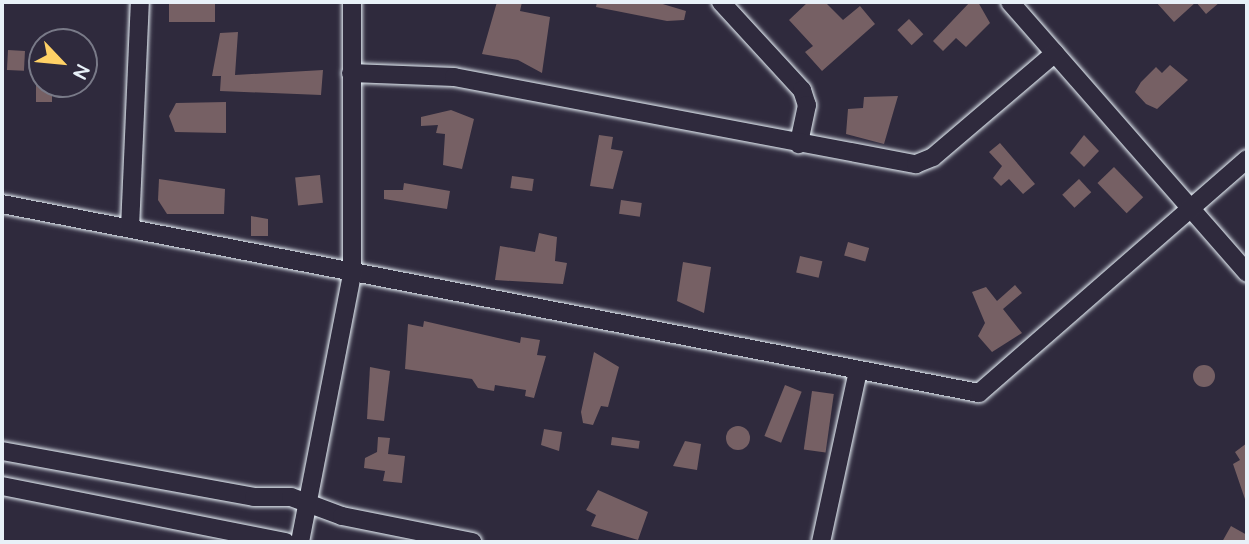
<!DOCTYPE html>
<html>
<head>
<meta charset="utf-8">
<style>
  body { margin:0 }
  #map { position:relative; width:1249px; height:544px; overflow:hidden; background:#2f2a3d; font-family:"Architects Daughter",sans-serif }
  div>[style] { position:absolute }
  .building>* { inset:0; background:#766064; transform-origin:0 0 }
  .round { border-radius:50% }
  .roads { filter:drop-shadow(0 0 2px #e8f1f8) drop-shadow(0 0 2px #e8f1f8) }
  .minor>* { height:18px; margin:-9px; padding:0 9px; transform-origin:9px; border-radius:9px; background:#2f2a3d }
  span { translate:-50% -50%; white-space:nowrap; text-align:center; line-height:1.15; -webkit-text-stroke:5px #2f2a3d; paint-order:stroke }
  .frame { position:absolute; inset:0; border:4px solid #e8f1f8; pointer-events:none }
  .north { position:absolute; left:28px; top:28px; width:70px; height:70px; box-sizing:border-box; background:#2f2a3d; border:2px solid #797a88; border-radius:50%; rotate:116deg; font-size:19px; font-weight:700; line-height:28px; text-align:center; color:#e8f1f8 }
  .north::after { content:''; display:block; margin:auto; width:24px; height:32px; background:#ffd166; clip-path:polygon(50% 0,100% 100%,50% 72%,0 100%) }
</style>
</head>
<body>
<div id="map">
  <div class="building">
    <i style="left:169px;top:2px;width:46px;height:20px"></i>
    <i style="clip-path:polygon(497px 2px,522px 2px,520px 11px,550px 17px,542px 73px,518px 60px,482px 54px)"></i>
    <i style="clip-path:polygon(597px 2px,656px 2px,686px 11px,684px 20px,667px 21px,596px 7px)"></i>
    <i style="clip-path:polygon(808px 2px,825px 2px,843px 20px,860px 6px,875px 24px,822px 71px,805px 52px,813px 46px,789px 20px)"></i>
    <i style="clip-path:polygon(970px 2px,978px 2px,990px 23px,966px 47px,956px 38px,943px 51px,933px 41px)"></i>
    <i style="clip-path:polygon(1156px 2px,1220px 2px,1206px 14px,1196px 2px,1174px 22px)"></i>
    <i style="left:909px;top:19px;width:21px;height:16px;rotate:47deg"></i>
    <i style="clip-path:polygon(238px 32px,235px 75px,323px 70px,321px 95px,220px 91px,221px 76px,212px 76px,220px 33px)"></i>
    <i style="left:8px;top:50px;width:17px;height:20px;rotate:3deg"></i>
    <i style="clip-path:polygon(1170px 65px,1188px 80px,1157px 109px,1146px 104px,1135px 92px,1141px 82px,1156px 67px,1162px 73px)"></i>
    <i style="left:36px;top:84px;width:16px;height:18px"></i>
    <i style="clip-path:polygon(898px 96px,884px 144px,846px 134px,848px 109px,863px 108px,864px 97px)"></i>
    <i style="clip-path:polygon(226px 102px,226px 133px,175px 132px,169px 116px,176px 103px)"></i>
    <i style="clip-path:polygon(451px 110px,474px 119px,462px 169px,443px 165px,445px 134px,436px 133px,438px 125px,421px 126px,421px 117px)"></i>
    <i style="clip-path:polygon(599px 135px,613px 137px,611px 149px,623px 151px,613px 189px,590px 186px)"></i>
    <i style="clip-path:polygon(1084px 135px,1099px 151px,1084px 167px,1070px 153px)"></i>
    <i style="clip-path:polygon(1000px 143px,1035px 184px,1023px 194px,1009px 179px,1001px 186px,993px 178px,1002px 166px,989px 152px)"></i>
    <i style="left:1114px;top:167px;width:42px;height:23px;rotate:46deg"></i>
    <i style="left:320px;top:175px;width:28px;height:25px;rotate:84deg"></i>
    <i style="left:512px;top:176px;width:22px;height:12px;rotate:8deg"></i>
    <i style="clip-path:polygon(159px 179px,225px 189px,224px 214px,167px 214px,158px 200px)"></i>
    <i style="left:1079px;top:179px;width:18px;height:23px;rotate:47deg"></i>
    <i style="clip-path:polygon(404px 183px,450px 191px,447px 209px,384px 199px,384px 190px,403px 190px)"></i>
    <i style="left:621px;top:200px;width:21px;height:14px;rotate:8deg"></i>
    <i style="clip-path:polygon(251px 216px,268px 219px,268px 236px,251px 236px)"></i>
    <i style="clip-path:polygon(539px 233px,557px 237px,555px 261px,567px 263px,563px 284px,495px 280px,500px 246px,535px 252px)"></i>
    <i style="left:848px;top:242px;width:22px;height:14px;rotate:16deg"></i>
    <i style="left:800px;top:256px;width:23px;height:17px;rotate:13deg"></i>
    <i style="clip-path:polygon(683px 262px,711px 267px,704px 313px,677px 301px)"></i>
    <i style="clip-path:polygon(1015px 285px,1022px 293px,1003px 309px,1022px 333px,992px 352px,978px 336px,985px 323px,972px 292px,986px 287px,997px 301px)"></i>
    <i style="clip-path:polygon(424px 321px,520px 343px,521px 337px,540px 340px,537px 355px,546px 356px,534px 398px,525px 396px,526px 390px,495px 385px,494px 391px,478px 388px,472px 379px,405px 369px,408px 324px,423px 327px)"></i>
    <i style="clip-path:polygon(594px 352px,619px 367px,608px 407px,601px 406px,593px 425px,583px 423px,581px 412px)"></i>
    <i class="round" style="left:1193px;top:365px;width:22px;height:22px"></i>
    <i style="clip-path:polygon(370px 367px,390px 371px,384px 421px,367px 419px)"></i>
    <i style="left:785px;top:385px;width:18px;height:55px;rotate:22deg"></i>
    <i style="left:812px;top:391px;width:22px;height:59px;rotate:8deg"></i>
    <i class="round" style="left:726px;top:426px;width:24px;height:24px"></i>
    <i style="clip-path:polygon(544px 429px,562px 432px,559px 451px,541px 445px)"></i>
    <i style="clip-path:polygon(378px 437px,390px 438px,388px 454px,405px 456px,402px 483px,383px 481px,385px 471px,364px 468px,365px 458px,377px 452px)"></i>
    <i style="left:612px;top:437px;width:28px;height:8px;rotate:8deg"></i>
    <i style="clip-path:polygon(685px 441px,701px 444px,697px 470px,673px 466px)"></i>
    <i style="clip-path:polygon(1247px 443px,1247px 505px,1233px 464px,1240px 460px,1235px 452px)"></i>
    <i style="clip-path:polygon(598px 490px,648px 512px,638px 540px,591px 526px,596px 515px,586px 510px)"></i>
    <i style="clip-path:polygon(1231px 526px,1247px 535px,1247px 542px,1222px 542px)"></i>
  </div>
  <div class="roads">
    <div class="minor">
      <i style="left:721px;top:2px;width:120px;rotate:47.4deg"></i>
      <i style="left:802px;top:90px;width:16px;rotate:72deg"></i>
      <i style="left:807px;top:105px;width:40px;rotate:102deg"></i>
      <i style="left:1010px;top:2px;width:360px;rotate:48.8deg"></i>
      <i style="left:351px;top:73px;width:103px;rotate:2.2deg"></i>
      <i style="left:454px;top:77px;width:470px;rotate:10.7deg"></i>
      <i style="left:916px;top:164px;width:18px;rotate:-22deg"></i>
      <i style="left:933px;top:157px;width:160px;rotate:-40.4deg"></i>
      <i style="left:2px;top:204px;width:995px;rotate:10.95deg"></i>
      <i style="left:979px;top:393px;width:356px;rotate:-41.1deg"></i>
      <i style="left:130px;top:228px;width:226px;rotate:-87.5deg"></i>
      <i style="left:2px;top:451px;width:256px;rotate:10.3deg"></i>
      <i style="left:254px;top:497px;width:37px"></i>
      <i style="left:291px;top:497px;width:54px;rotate:20.4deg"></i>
      <i style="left:342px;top:516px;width:133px;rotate:11.3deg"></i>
      <i style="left:2px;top:486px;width:289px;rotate:11.2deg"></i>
      <i style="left:300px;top:542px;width:273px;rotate:-79deg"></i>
      <i style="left:352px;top:274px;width:272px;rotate:-90deg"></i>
      <i style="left:821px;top:542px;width:175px;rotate:-77.8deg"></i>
    </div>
  </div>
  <div class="frame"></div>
  <div class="north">N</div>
</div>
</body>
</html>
